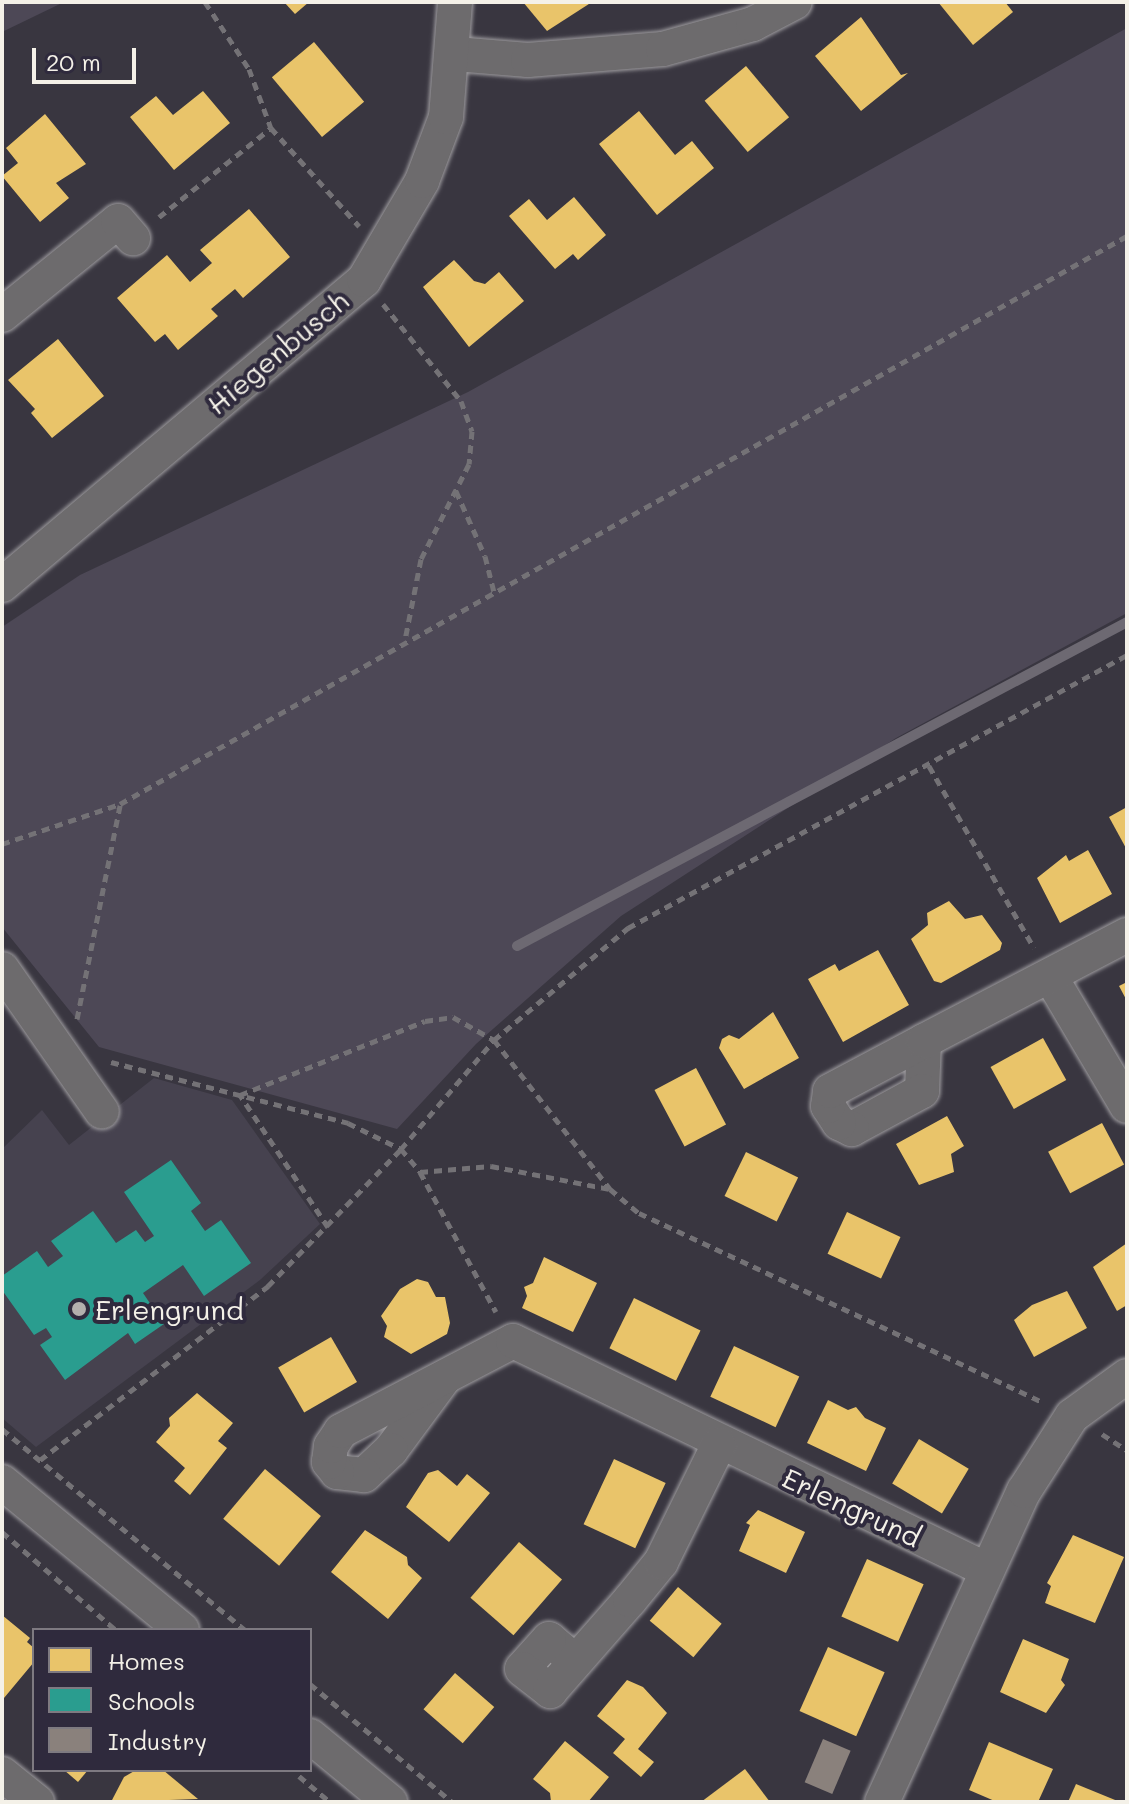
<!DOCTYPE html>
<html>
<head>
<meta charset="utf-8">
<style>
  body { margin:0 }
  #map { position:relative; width:1129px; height:1804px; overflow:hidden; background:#393640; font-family:Mali,sans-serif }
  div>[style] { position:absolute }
  .built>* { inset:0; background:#46424f }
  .green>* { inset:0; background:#4d4856 }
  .homes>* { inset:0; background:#e9c46a; transform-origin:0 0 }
  .schools>* { inset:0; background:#2a9d8f }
  .industry>* { inset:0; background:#8a817c; transform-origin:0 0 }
  .stream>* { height:10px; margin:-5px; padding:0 5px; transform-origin:5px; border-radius:5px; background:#6d6972 }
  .path>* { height:5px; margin-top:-2.5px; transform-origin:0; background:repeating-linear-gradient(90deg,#747276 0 8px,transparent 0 14px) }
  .roads { filter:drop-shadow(0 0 2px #9e9c9f) drop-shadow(0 0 2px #9e9c9f) }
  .street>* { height:34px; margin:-17px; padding:0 17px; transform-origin:17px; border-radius:17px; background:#6d6b6d }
  .dots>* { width:22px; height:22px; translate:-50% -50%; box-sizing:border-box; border:4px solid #2f2a3d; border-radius:50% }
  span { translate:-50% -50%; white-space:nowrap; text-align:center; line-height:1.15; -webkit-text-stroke:8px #2f2a3d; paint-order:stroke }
  .street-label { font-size:28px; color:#f4f1e8 }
  .poi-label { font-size:28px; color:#f4f1e8 }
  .left { translate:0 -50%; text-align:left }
  .frame { position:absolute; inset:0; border:4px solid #f4f1e8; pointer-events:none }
  .legend { position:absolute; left:32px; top:1628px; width:280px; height:144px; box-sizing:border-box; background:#2f2a3d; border:2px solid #7e7a81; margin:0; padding:10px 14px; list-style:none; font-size:24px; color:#f4f1e8 }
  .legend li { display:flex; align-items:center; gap:16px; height:40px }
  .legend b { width:40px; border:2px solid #7e7a81 }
  .scale { position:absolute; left:32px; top:48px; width:104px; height:36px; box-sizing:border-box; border:4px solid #f4f1e8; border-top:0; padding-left:10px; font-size:24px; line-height:28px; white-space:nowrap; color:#f4f1e8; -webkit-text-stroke:6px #2f2a3d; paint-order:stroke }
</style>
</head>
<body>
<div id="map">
  <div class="built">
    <i style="clip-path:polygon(154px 1078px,232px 1100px,320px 1224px,260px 1280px,36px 1447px,2px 1418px,2px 1149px,42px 1110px,69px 1145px)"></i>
  </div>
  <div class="green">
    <i style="clip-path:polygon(2px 2px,64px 2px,2px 32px)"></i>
    <i style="clip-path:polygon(1127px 28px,1127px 613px,896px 738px,621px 916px,476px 1044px,397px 1129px,99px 1047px,2px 927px,2px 627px,80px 575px,468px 392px)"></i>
  </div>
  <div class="homes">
    <i style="clip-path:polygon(284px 2px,309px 2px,295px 14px)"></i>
    <i style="clip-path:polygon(523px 2px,592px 2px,547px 31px)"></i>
    <i style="clip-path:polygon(938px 2px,1005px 2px,1013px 12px,973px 45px)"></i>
    <i style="clip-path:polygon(861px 17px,901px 75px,908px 73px,861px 111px,815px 56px)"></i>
    <i style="left:314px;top:42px;width:78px;height:55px;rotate:50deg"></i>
    <i style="left:746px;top:66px;width:67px;height:54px;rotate:50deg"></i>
    <i style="clip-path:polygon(203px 91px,230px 123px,174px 170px,130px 117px,156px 96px,173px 115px)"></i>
    <i style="clip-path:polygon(639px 111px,675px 155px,692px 141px,714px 168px,657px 215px,599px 144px)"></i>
    <i style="clip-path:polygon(45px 114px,86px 164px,56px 183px,69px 198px,40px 222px,2px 176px,18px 163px,6px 148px)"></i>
    <i style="clip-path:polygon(574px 197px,606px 235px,578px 260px,573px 254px,555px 269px,509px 216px,529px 199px,547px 220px)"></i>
    <i style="clip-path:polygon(249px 209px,290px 257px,243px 298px,235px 289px,211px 309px,218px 316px,178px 350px,165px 334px,155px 342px,117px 298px,167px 255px,190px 282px,212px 263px,200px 250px)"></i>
    <i style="clip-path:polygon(454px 260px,474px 281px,485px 284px,499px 272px,524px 301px,469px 347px,423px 287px)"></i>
    <i style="clip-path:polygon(58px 339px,104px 396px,52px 438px,31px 413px,35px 409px,8px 380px)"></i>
    <i style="clip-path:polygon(1127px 807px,1127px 850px,1109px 817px)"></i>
    <i style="clip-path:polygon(1088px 850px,1112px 894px,1060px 923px,1037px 878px,1066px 855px,1069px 861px)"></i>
    <i style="clip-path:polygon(949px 901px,965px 919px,982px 915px,1002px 943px,1000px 950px,941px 983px,934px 981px,911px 939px,928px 925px,927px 913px)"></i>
    <i style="clip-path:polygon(878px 950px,909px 1005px,843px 1042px,808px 979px,835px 964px,839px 971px)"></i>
    <i style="clip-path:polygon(1127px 982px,1127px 1001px,1119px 986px)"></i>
    <i style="clip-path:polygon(773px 1012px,799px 1058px,744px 1089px,719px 1048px,722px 1039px,729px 1035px,739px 1039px)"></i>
    <i style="left:1043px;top:1038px;width:48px;height:60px;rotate:61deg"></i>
    <i style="left:696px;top:1068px;width:64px;height:47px;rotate:62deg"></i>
    <i style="clip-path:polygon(947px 1116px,964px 1146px,951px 1154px,954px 1172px,919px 1185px,896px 1144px)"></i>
    <i style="left:1102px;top:1123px;width:47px;height:61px;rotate:62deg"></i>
    <i style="left:746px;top:1152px;width:58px;height:49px;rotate:26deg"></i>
    <i style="left:847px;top:1212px;width:59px;height:46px;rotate:25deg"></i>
    <i style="clip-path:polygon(1127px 1243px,1127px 1305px,1117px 1311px,1093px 1267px)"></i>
    <i style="clip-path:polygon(544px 1257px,597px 1283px,573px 1332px,522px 1308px,527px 1296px,524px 1287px,533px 1283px)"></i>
    <i style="clip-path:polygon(417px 1279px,428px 1282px,436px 1297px,445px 1297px,450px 1323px,447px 1334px,411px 1354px,384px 1337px,387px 1326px,381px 1316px,400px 1289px)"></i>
    <i style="clip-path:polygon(1067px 1291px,1087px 1328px,1034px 1357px,1014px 1320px,1032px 1305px)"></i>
    <i style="left:634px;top:1298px;width:74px;height:56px;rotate:26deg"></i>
    <i style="left:331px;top:1337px;width:52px;height:61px;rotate:60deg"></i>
    <i style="left:734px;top:1346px;width:72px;height:56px;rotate:25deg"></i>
    <i style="clip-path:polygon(197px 1393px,233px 1423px,218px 1441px,227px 1448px,190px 1495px,174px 1481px,185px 1468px,156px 1442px,170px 1426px,169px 1418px)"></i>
    <i style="clip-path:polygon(828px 1400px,848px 1410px,856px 1407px,865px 1418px,886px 1428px,866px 1471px,807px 1443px)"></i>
    <i style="left:919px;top:1439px;width:58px;height:52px;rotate:31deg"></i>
    <i style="left:614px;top:1459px;width:57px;height:72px;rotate:25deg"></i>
    <i style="left:265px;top:1469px;width:73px;height:65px;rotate:40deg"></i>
    <i style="clip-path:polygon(438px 1470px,457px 1486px,467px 1474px,490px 1493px,449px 1542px,406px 1507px,428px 1473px)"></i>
    <i style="clip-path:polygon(758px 1510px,805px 1532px,786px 1573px,739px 1551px,750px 1525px,746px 1523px)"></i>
    <i style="clip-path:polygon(365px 1530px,407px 1557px,408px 1565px,422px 1578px,388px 1619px,331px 1572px)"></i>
    <i style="clip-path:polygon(1073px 1535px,1124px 1557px,1095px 1623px,1045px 1603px,1051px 1586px,1047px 1583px)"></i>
    <i style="left:519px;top:1542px;width:57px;height:74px;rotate:41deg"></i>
    <i style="left:867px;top:1559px;width:62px;height:63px;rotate:24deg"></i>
    <i style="left:678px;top:1587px;width:57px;height:44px;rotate:40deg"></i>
    <i style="clip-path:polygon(2px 1615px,30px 1638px,27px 1642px,34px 1648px,34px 1662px,4px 1698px)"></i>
    <i style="clip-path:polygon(1023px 1639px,1069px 1659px,1061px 1680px,1065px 1685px,1046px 1713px,1000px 1692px)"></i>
    <i style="left:828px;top:1647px;width:62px;height:70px;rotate:24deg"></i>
    <i style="left:455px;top:1673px;width:52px;height:48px;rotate:41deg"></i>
    <i style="clip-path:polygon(627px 1680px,643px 1687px,667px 1713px,638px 1749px,654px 1762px,641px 1777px,613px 1753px,625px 1739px,597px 1716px)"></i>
    <i style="clip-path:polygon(565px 1741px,609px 1777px,588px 1802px,551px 1802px,550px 1793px,533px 1779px)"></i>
    <i style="clip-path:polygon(989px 1742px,1053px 1769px,1038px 1802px,997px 1802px,969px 1790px)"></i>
    <i style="clip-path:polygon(745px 1769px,770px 1802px,701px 1802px)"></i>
    <i style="clip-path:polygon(64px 1770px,88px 1770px,78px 1782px)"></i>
    <i style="clip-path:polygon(136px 1770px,163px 1770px,198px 1799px,111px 1802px,124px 1777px)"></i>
    <i style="clip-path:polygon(1076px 1784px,1120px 1802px,1068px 1802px)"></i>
  </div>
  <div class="schools">
    <i style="clip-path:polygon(171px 1160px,201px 1203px,191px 1211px,205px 1231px,221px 1220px,251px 1263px,204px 1296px,183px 1265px,143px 1293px,164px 1324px,135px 1344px,128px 1333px,65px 1380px,40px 1345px,52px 1337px,46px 1328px,34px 1335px,2px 1290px,2px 1276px,37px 1251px,48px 1267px,63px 1256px,51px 1241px,93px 1211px,116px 1243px,136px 1230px,145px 1242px,154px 1236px,124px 1192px)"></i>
  </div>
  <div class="industry">
    <i style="left:823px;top:1739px;width:30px;height:47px;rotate:23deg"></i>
  </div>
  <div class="stream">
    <i style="left:517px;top:946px;width:691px;rotate:-27.97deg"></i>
  </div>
  <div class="path">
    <i style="left:205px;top:2px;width:80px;rotate:56.7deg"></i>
    <i style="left:249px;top:69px;width:63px;rotate:69.6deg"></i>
    <i style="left:271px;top:128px;width:132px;rotate:48.1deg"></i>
    <i style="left:159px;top:217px;width:143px;rotate:-38.5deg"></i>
    <i style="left:383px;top:304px;width:124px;rotate:51.2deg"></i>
    <i style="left:461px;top:401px;width:32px;rotate:70deg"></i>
    <i style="left:472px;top:431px;width:33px;rotate:95deg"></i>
    <i style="left:469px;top:464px;width:106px;rotate:116.8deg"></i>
    <i style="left:421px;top:559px;width:83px;rotate:101.2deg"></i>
    <i style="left:456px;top:491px;width:71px;rotate:66deg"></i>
    <i style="left:485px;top:556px;width:36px;rotate:76deg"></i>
    <i style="left:929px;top:766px;width:210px;rotate:60deg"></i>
    <i style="left:2px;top:844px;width:125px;rotate:-18.7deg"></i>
    <i style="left:120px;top:804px;width:1156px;rotate:-29.43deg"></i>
    <i style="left:77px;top:1019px;width:218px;rotate:-78.6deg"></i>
    <i style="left:111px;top:1062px;width:245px;rotate:14.4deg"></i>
    <i style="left:348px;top:1123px;width:59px;rotate:26.1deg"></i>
    <i style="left:401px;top:1149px;width:30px;rotate:50deg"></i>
    <i style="left:420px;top:1172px;width:71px;rotate:-4.8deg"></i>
    <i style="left:491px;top:1166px;width:120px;rotate:11deg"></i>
    <i style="left:420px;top:1172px;width:159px;rotate:61.5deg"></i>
    <i style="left:328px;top:1227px;width:159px;rotate:-123.7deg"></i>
    <i style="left:240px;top:1095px;width:199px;rotate:-21.8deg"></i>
    <i style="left:425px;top:1021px;width:28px;rotate:-8deg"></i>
    <i style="left:453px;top:1017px;width:47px;rotate:29.3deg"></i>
    <i style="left:494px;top:1040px;width:189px;rotate:52.1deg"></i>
    <i style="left:610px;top:1189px;width:38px;rotate:40deg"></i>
    <i style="left:639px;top:1213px;width:443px;rotate:25.1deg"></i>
    <i style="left:2px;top:1429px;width:315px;rotate:39.6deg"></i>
    <i style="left:1102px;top:1434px;width:30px;rotate:33deg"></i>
    <i style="left:40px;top:1460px;width:287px;rotate:-37.3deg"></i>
    <i style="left:268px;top:1286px;width:191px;rotate:-45.8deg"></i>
    <i style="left:401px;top:1149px;width:143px;rotate:-49.5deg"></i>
    <i style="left:494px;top:1040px;width:175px;rotate:-39.9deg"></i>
    <i style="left:628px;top:928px;width:569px;rotate:-28.68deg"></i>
    <i style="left:2px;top:1532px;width:150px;rotate:40.7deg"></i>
    <i style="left:310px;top:1684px;width:185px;rotate:39.7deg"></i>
    <i style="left:299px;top:1776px;width:40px;rotate:40deg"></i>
  </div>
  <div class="roads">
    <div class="street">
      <i style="left:455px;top:54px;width:73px;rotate:4.7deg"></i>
      <i style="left:528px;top:60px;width:135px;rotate:-4.7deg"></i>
      <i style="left:663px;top:49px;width:93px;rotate:-15.5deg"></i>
      <i style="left:753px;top:24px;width:47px;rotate:-27.6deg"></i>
      <i style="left:2px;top:315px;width:149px;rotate:-39deg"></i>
      <i style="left:118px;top:221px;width:23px;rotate:49deg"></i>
      <i style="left:2px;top:585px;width:473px;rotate:-40.1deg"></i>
      <i style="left:364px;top:280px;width:115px;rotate:-59.6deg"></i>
      <i style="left:422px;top:181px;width:68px;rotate:-69.4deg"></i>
      <i style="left:446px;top:117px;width:115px;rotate:-85.5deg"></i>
      <i style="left:2px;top:969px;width:174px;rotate:55deg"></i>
      <i style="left:1050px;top:976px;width:151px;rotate:59.4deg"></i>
      <i style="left:924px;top:1041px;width:50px;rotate:92.3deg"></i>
      <i style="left:922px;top:1091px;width:80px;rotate:151.5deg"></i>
      <i style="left:852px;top:1129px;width:14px;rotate:-155deg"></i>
      <i style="left:839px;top:1123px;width:20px;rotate:-123deg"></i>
      <i style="left:828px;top:1106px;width:15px;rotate:-82deg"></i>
      <i style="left:830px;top:1091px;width:106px;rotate:-28deg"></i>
      <i style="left:924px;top:1041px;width:229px;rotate:-27.6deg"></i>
      <i style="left:445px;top:1377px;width:91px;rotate:126.5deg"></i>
      <i style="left:391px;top:1450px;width:37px;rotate:137deg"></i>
      <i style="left:364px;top:1475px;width:27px;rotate:-174deg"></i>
      <i style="left:337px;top:1472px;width:13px;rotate:-129deg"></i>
      <i style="left:329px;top:1462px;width:16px;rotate:-83deg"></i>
      <i style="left:331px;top:1446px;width:18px;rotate:-56deg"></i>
      <i style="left:341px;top:1431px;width:194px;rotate:-27.6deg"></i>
      <i style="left:513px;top:1341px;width:524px;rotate:25.78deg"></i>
      <i style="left:2px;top:1482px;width:233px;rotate:39.4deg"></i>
      <i style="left:575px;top:1661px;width:34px;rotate:-140deg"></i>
      <i style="left:549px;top:1639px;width:40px;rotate:132deg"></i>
      <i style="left:522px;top:1669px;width:36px;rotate:38deg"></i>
      <i style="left:550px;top:1691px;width:121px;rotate:-48.7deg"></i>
      <i style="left:630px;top:1600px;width:49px;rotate:-50.8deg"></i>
      <i style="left:661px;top:1562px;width:131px;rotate:-63.8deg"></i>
      <i style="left:310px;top:1736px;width:104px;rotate:39.5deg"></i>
      <i style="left:2px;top:1774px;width:45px;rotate:38.7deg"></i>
      <i style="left:882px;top:1802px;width:342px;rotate:-65.5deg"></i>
      <i style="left:1024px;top:1491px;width:89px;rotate:-57.4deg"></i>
      <i style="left:1072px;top:1416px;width:68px;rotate:-36deg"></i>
    </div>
  </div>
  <div class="dots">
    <i style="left:79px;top:1309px;background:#b3b0ad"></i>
  </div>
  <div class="street-label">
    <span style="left:277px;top:352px;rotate:-40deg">Hiegenbusch</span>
    <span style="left:852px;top:1507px;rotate:25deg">Erlengrund</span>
  </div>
  <div class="poi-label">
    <span class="left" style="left:95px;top:1309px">Erlengrund</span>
  </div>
  <div class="frame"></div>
  <ul class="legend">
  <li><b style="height:22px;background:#e9c46a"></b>Homes</li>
  <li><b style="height:22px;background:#2a9d8f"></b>Schools</li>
  <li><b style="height:22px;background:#8a817c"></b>Industry</li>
  </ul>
  <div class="scale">20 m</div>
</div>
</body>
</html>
